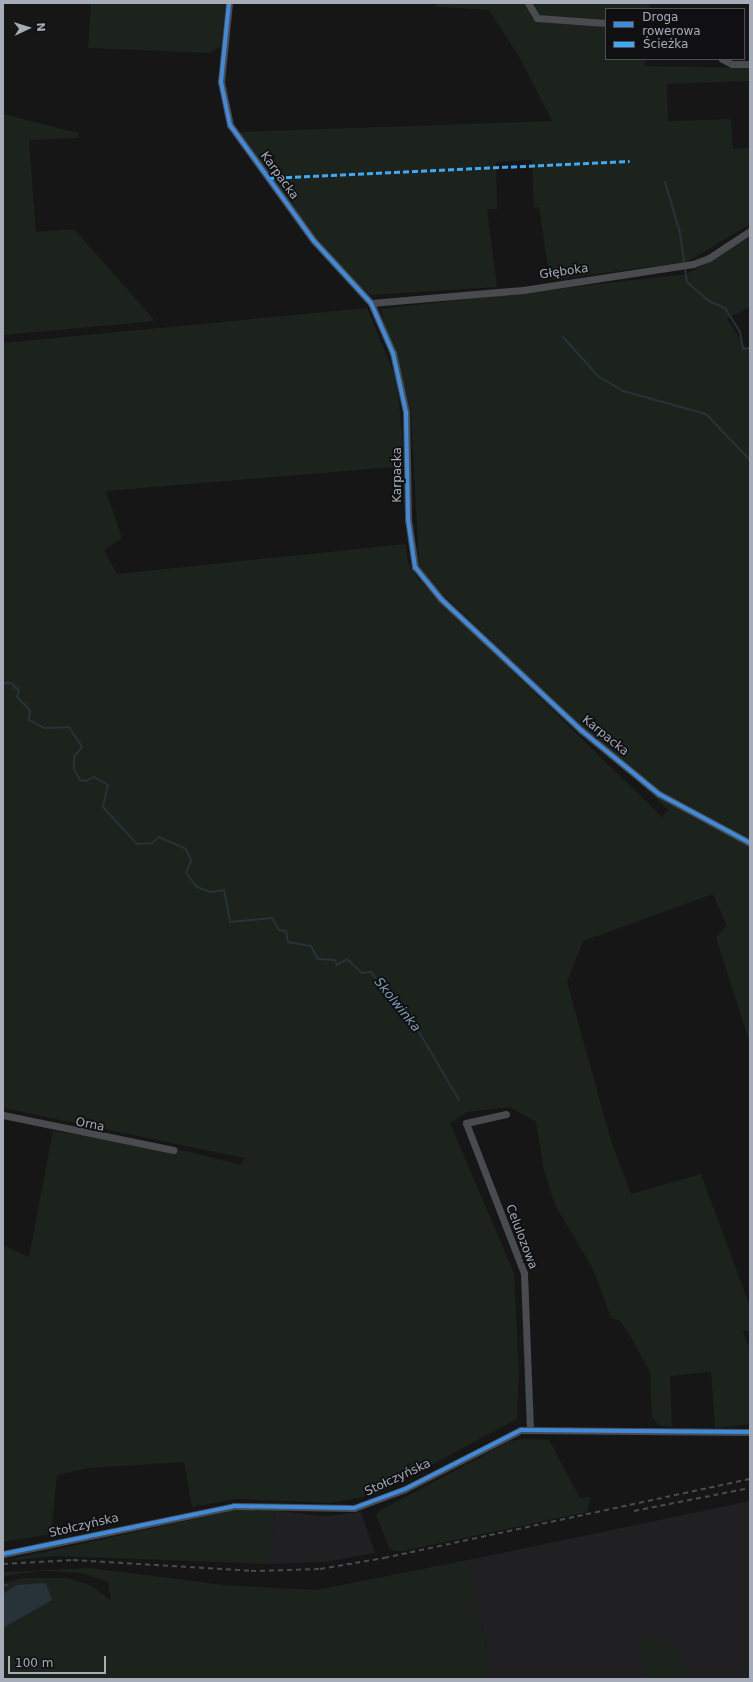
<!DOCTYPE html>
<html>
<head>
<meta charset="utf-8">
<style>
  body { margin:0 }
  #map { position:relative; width:753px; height:1682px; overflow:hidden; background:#161616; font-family:"DejaVu Sans",sans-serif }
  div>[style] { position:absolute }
  .built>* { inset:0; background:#202022 }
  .green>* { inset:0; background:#1b231c }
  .water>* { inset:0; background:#283239 }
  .stream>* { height:2px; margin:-1px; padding:0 1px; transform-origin:1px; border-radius:1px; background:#283239 }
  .minor>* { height:7px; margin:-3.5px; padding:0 3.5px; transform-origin:3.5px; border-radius:3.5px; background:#494b4f }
  .rail>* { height:2px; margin-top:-1px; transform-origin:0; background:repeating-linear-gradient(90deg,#494b4e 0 5px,transparent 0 9px) }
  .quiet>* { height:3px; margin-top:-1.5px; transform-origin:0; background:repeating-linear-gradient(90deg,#3fa9f5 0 6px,transparent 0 9px) }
  .cycleway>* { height:4px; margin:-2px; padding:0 2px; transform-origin:2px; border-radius:2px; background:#408adc }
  span { translate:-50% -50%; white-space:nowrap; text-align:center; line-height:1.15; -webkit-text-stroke:3.5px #101012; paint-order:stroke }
  .street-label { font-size:12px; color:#a6adb8 }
  .water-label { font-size:13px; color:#7a9fb5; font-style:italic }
  .frame { position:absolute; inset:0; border:4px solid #a6adb8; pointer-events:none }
  .legend { position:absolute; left:605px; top:8px; width:140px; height:52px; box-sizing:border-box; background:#101012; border:1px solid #4c4f54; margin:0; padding:5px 7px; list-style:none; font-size:12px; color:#a6adb8 }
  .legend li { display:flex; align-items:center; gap:8px; height:20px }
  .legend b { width:20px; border:1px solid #4c4f54 }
  .north { position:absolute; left:8px; top:8px; width:40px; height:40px; -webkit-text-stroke:3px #101012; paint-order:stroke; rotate:86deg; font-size:11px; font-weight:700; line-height:16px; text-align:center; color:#a6adb8 }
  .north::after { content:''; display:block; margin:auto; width:14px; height:18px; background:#a6adb8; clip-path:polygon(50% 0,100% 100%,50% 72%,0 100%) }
  .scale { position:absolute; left:8px; top:1656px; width:98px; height:18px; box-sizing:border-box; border:2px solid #a6adb8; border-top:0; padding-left:5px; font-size:12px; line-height:14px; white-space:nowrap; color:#a6adb8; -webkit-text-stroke:3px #101012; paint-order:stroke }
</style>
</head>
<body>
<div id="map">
  <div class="built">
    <i style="clip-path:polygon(750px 1501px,750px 1679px,493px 1679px,468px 1560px)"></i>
    <i style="clip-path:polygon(275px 1511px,325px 1516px,361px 1512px,375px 1553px,326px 1562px,268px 1564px)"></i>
  </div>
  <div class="green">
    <i style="clip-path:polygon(91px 3px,226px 3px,221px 46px,211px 53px,88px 48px)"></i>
    <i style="clip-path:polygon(436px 3px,650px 3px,649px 9px,606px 9px,606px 59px,645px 59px,645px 66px,750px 68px,750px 81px,667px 84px,668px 121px,731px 119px,733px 149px,750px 148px,750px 224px,687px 262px,550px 280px,539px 207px,534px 207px,532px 160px,496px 162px,497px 209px,487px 209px,497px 287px,370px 295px,345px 273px,302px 219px,239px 132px,552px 121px,520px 58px,489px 10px,437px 7px)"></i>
    <i style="clip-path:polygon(3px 114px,78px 133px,78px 138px,29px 140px,36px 232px,74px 229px,155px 321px,3px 335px)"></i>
    <i style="clip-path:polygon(750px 237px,750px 307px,727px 319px,750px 354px,750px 1044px,716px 937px,727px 926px,713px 894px,583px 941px,567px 982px,611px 1141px,631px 1194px,701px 1174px,750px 1307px,750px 1331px,743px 1331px,750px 1351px,750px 1424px,715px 1428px,711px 1372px,670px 1376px,672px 1427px,659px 1425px,652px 1417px,650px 1372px,628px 1332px,620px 1321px,611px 1318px,593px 1269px,555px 1205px,544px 1170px,536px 1122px,510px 1107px,467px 1112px,450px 1123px,514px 1273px,519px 1374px,517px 1419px,377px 1494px,331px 1503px,238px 1499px,192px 1507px,184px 1462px,88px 1468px,57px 1475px,51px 1534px,3px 1542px,3px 1245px,29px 1257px,53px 1131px,191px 1152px,241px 1165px,244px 1158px,3px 1108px,3px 343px,367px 308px,397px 380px,405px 466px,106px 491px,122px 538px,104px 550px,117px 574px,406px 544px,408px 563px,419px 580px,662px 817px,668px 810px,429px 581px,419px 565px,411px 412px,380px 309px,687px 274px)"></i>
    <i style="clip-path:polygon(525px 1439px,549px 1440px,580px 1498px,590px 1497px,587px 1512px,402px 1551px,390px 1550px,376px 1515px,381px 1510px,510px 1441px)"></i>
    <i style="clip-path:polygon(236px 1510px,275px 1511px,268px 1564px,57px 1556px,3px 1561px)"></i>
    <i style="clip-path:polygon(468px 1560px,493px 1679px,3px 1679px,3px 1628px,14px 1622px,16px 1585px,3px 1594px,3px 1583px,23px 1578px,68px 1578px,90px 1585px,111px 1600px,108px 1582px,81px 1573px,43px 1571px,3px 1576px,3px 1572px,90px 1568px,224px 1585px,316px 1590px)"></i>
    <i style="clip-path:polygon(651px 1635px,669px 1640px,689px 1679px,650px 1679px,640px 1663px,642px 1643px)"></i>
  </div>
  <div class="water">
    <i style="clip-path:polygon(46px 1583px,52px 1600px,3px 1628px,3px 1594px,16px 1585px)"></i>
  </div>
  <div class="stream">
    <i style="left:665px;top:182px;width:53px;rotate:73.6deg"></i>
    <i style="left:680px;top:233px;width:49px;rotate:81.9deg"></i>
    <i style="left:687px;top:282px;width:29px;rotate:41deg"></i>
    <i style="left:709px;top:301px;width:17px;rotate:24deg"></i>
    <i style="left:725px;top:308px;width:28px;rotate:58deg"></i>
    <i style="left:740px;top:332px;width:17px;rotate:80deg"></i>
    <i style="left:743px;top:349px;width:6px;rotate:-9deg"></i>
    <i style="left:749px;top:348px;width:6px;rotate:81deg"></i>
    <i style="left:563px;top:337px;width:52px;rotate:48.1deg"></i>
    <i style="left:598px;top:376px;width:29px;rotate:31deg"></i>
    <i style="left:623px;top:391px;width:86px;rotate:15.5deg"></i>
    <i style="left:706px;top:414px;width:64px;rotate:46.3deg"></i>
    <i style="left:3px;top:683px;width:8px"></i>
    <i style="left:11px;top:683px;width:11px;rotate:45deg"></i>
    <i style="left:19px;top:691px;width:6px;rotate:108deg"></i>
    <i style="left:17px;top:697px;width:18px;rotate:45deg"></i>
    <i style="left:30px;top:710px;width:10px;rotate:96deg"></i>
    <i style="left:29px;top:720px;width:17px;rotate:28deg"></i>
    <i style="left:44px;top:728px;width:25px;rotate:-2deg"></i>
    <i style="left:69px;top:727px;width:24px;rotate:57deg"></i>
    <i style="left:82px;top:747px;width:13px;rotate:129deg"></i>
    <i style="left:74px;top:757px;width:12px;rotate:90deg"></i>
    <i style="left:74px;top:769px;width:13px;rotate:61deg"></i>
    <i style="left:80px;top:780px;width:6px;rotate:9deg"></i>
    <i style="left:86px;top:781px;width:9px;rotate:-27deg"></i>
    <i style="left:94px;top:777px;width:16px;rotate:30deg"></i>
    <i style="left:108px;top:785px;width:23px;rotate:103deg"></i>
    <i style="left:103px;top:807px;width:50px;rotate:47.4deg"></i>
    <i style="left:137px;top:844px;width:15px;rotate:-4deg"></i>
    <i style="left:152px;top:843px;width:9px;rotate:-41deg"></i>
    <i style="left:159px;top:837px;width:30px;rotate:24deg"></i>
    <i style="left:186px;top:849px;width:13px;rotate:67deg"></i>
    <i style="left:191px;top:861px;width:13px;rotate:113deg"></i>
    <i style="left:186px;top:873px;width:18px;rotate:52deg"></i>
    <i style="left:197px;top:887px;width:15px;rotate:20deg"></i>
    <i style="left:211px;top:892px;width:13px;rotate:-9deg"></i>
    <i style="left:224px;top:890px;width:33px;rotate:79deg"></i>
    <i style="left:230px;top:922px;width:42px;rotate:-5.4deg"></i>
    <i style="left:272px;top:918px;width:14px;rotate:60deg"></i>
    <i style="left:279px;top:930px;width:7px;rotate:8deg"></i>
    <i style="left:286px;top:931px;width:11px;rotate:80deg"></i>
    <i style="left:288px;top:942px;width:23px;rotate:10deg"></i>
    <i style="left:311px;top:946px;width:15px;rotate:62deg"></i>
    <i style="left:318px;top:959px;width:17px;rotate:3deg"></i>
    <i style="left:335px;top:960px;width:5px;rotate:68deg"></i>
    <i style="left:337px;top:965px;width:12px;rotate:-31deg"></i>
    <i style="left:347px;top:959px;width:21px;rotate:43deg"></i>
    <i style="left:362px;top:973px;width:9px;rotate:-6deg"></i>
    <i style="left:371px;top:972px;width:77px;rotate:51.3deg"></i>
    <i style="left:419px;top:1032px;width:79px;rotate:59.5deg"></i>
    <i style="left:3px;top:1585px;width:4px"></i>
  </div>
  <div class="minor">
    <i style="left:229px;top:3px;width:79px;rotate:95.8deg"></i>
    <i style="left:221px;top:82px;width:44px;rotate:78.2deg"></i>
    <i style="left:230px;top:125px;width:143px;rotate:54.1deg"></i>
    <i style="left:314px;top:241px;width:84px;rotate:47.4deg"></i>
    <i style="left:371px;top:303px;width:55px;rotate:66.3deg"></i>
    <i style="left:393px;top:353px;width:60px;rotate:77.6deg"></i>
    <i style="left:406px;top:412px;width:107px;rotate:88.9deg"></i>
    <i style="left:408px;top:519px;width:49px;rotate:81.7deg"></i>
    <i style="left:415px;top:567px;width:41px;rotate:50.9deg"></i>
    <i style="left:441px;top:599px;width:192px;rotate:43.1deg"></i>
    <i style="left:581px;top:730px;width:101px;rotate:39.4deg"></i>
    <i style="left:659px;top:794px;width:103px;rotate:28.3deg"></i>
    <i style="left:528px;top:3px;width:17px;rotate:59deg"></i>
    <i style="left:537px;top:18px;width:69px;rotate:4.1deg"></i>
    <i style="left:722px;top:59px;width:11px;rotate:27deg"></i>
    <i style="left:732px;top:64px;width:18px"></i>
    <i style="left:371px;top:303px;width:153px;rotate:-4.9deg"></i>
    <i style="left:523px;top:290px;width:172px;rotate:-8.7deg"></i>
    <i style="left:693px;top:264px;width:17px;rotate:-21deg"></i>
    <i style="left:709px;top:258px;width:49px;rotate:-33.4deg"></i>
    <i style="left:506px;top:1114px;width:41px;rotate:167.3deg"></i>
    <i style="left:466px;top:1123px;width:161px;rotate:68.9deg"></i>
    <i style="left:524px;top:1273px;width:157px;rotate:87.8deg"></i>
    <i style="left:3px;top:1115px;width:174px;rotate:11.6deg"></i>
    <i style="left:3px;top:1554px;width:236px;rotate:-11.7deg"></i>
    <i style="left:234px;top:1506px;width:120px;rotate:1deg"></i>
    <i style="left:354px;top:1508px;width:54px;rotate:-20.4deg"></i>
    <i style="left:405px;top:1489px;width:130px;rotate:-27deg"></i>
    <i style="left:521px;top:1430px;width:229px;rotate:0.5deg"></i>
  </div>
  <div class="rail">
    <i style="left:634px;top:1511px;width:118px;rotate:-11.2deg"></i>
    <i style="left:3px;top:1564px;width:70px;rotate:-3.3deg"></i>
    <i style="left:73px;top:1560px;width:178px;rotate:3.5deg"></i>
    <i style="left:251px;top:1571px;width:69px;rotate:-1.7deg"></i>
    <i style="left:320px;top:1569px;width:65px;rotate:-9.8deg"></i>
    <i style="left:384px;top:1558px;width:374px;rotate:-12.2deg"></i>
  </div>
  <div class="quiet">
    <i style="left:268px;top:178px;width:362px;rotate:-2.7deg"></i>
  </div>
  <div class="cycleway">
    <i style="left:229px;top:3px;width:79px;rotate:95.8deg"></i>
    <i style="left:221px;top:82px;width:44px;rotate:78.2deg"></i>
    <i style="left:230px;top:125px;width:143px;rotate:54.1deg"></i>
    <i style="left:314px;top:241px;width:84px;rotate:47.4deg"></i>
    <i style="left:371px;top:303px;width:55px;rotate:66.3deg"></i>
    <i style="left:393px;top:353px;width:60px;rotate:77.6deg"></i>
    <i style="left:406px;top:412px;width:107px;rotate:88.9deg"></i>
    <i style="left:408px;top:519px;width:49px;rotate:81.7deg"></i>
    <i style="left:415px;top:567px;width:41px;rotate:50.9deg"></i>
    <i style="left:441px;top:599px;width:192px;rotate:43.1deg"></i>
    <i style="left:581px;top:730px;width:101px;rotate:39.4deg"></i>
    <i style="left:659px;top:794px;width:103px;rotate:28.3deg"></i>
    <i style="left:3px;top:1554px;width:236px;rotate:-11.7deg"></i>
    <i style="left:234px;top:1506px;width:120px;rotate:1deg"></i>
    <i style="left:354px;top:1508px;width:54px;rotate:-20.4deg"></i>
    <i style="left:405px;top:1489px;width:130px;rotate:-27deg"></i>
    <i style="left:521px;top:1430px;width:229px;rotate:0.5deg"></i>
  </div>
  <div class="street-label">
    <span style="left:279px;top:176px;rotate:54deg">Karpacka</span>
    <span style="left:564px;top:272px;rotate:-8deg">Głęboka</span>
    <span style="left:398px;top:475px;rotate:-90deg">Karpacka</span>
    <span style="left:605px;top:736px;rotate:39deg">Karpacka</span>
    <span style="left:90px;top:1125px;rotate:11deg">Orna</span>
    <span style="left:521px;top:1237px;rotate:69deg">Celulozowa</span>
    <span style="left:398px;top:1478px;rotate:-25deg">Stołczyńska</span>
    <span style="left:84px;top:1526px;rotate:-13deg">Stołczyńska</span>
  </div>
  <div class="water-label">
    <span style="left:397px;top:1005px;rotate:51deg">Skolwinka</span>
  </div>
  <div class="frame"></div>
  <ul class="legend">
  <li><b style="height:5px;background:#408adc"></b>Droga rowerowa</li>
  <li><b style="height:5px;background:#3fa9f5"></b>Ścieżka</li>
  </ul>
  <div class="north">N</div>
  <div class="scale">100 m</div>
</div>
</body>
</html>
